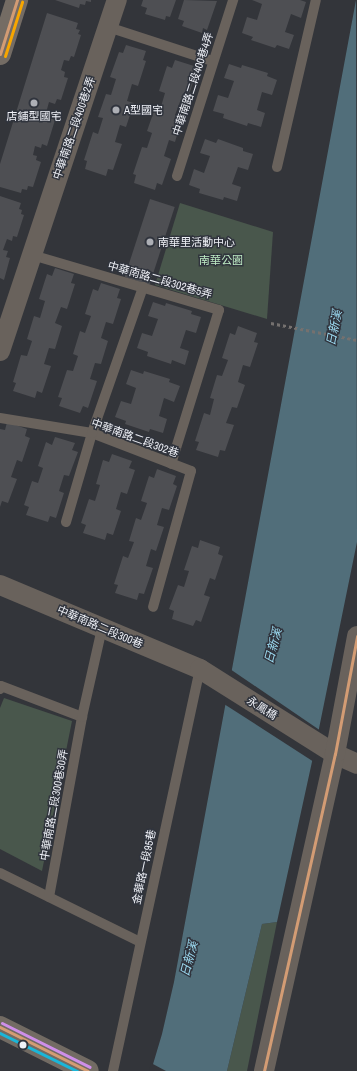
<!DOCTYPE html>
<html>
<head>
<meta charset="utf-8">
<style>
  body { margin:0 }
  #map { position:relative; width:357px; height:1071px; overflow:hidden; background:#33353a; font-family:"Archivo Narrow","Noto Sans TC",sans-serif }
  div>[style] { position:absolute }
  .green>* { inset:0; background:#49574c }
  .water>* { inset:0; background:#516e7a }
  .pier>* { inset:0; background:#33353a }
  .building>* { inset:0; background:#4e4f53; transform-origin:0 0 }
  .path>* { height:2.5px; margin-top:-1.25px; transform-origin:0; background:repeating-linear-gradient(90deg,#75716f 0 3px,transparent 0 6px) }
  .lane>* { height:10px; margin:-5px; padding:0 5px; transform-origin:5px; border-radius:5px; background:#69625c }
  .street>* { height:20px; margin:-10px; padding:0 10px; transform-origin:10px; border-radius:10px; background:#69625c }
  .secondary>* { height:22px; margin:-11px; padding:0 11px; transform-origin:11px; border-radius:11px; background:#746c64 }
  .primary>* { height:22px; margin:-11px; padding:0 11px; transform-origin:11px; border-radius:11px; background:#726b63 }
  .bus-1>* { height:3px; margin:-1.5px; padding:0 1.5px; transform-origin:1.5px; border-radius:1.5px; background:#d39c74 }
  .bus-2>* { height:3px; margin:-1.5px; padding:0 1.5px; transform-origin:1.5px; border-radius:1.5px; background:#1ab6d8 }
  .bus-3>* { height:3px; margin:-1.5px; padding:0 1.5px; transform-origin:1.5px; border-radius:1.5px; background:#ce8fe9 }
  .bus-4>* { height:3px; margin:-1.5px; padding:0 1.5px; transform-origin:1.5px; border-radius:1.5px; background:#f7a600 }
  .dots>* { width:11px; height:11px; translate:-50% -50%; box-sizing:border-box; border:2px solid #30343d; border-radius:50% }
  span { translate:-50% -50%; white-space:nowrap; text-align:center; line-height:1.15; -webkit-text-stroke:3px #30343d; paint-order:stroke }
  .street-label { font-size:11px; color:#eff1f7 }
  .poi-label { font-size:11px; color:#eff1f7 }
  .left { translate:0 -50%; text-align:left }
  .park-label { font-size:11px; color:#c0edc6 }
  .water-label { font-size:12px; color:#9eddf4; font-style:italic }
</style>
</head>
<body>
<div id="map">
  <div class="green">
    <i style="clip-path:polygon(180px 203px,273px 232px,267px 319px,155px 285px)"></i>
    <i style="clip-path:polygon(4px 698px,72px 721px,42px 871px,0 849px,0 708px)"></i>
    <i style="clip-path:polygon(277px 922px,247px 1071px,227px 1071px,262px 924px)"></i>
  </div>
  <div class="water">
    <i style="clip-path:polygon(356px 0,357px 542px,315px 748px,277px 922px,262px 924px,227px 1071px,151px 1071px,162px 1034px,174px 982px)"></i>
  </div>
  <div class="pier">
    <i style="clip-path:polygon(230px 669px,321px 731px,314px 762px,224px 704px)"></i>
    <i style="clip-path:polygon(151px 1063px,166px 1071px,149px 1071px)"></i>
  </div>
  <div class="building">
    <i style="clip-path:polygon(55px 0,91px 0,91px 2px,86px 1px,85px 5px,80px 4px,79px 8px)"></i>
    <i style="clip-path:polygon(143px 0,176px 0,170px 17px,166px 16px,165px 20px,145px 14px,147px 8px,141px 6px)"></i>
    <i style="clip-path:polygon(184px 0,217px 1px,207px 30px,203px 28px,202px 33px,182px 26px,184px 21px,178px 19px)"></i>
    <i style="clip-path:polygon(252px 0,300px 0,306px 2px,301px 18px,291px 14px,285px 32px,294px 35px,289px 49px,277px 45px,275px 48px,251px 40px,253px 37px,242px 33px,247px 17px,257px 20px,262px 4px)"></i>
    <i style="clip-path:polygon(47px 13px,78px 23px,76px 29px,80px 30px,78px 34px,81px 35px,74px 57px,71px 56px,69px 61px,64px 60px,61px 70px,65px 72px,64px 77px,68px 78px,61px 100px,57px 99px,55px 104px,49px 102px,46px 113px,51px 114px,50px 118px,55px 120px,47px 146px,42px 144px,41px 148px,35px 146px,33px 155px,37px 156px,36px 160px,41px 162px,33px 187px,28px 186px,27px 190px,22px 189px,21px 193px,0 187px,0 164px)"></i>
    <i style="clip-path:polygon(126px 45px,146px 51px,143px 60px,146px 61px,138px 86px,132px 84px,127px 101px,134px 103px,126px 127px,120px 125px,115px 142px,122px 144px,113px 170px,108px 169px,106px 176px,85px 169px,87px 161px,84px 160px,93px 132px,98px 134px,103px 118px,98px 117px,106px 94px,111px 95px,116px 79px,110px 77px,119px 52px,123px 53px)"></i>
    <i style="clip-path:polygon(175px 60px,194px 66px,192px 75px,195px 76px,187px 101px,181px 99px,175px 115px,182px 118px,175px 142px,169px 140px,164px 156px,171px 159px,162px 185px,157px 183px,155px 190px,134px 183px,136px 175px,133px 174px,142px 147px,147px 148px,152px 133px,147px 131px,155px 108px,160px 110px,165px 93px,159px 91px,167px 66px,172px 68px)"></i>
    <i style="clip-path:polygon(229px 64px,241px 68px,242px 65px,268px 73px,267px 76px,277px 80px,272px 95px,262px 92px,257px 110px,265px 113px,261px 127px,248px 123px,247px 126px,223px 118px,224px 114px,213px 111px,218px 95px,228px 98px,234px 81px,224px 78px)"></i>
    <i style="clip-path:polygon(205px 139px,216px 143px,218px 139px,243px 148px,243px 151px,253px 154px,248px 170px,238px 167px,232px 184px,241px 187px,237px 201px,224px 197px,223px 200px,199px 193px,200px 189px,189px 185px,194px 169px,204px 173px,210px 156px,200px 153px)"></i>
    <i style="clip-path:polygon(0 196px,21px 203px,19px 209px,22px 210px,21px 214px,24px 215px,17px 237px,13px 236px,12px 241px,7px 239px,3px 250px,8px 251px,6px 257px,10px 258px,4px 280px,0 278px)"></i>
    <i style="left:150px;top:199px;width:26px;height:82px;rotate:18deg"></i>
    <i style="clip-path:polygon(55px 268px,74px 274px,71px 283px,75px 284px,67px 309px,61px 307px,55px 323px,62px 326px,55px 349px,49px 348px,44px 364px,51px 366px,42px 393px,37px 391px,35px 398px,13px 391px,16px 383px,13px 382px,21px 355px,27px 356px,32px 341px,27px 339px,34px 316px,40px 318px,45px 301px,39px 299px,47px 274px,52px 276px)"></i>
    <i style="clip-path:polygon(101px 283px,120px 289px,117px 298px,121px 299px,113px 324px,106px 322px,101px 338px,108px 341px,101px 364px,95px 363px,90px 379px,97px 381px,88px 408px,83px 406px,80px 413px,59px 406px,62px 398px,58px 397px,67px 370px,73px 371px,78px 356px,73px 354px,80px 331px,85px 333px,91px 316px,85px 314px,93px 289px,98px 291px)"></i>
    <i style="clip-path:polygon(153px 302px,165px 306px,166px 303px,192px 311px,191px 314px,201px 317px,196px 333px,186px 330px,180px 348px,189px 351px,185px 365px,172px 360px,171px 364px,147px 356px,148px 352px,137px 348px,142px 333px,152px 336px,158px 319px,148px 316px)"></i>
    <i style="clip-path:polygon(238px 326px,257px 333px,254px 342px,258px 343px,250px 367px,243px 365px,238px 382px,245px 385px,237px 408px,232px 407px,226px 423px,234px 425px,225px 451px,220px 450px,218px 457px,196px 450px,199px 442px,195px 441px,204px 413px,210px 415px,214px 399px,210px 398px,217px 375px,222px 376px,228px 360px,222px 358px,230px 333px,235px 335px)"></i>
    <i style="clip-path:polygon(131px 370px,143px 374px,144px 371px,170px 379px,169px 382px,180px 386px,174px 402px,164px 398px,159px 416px,167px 419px,163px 433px,150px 429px,149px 432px,125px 424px,126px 421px,115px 417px,121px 401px,131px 404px,136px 388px,126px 384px)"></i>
    <i style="clip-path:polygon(7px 422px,27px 429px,25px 436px,30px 438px,22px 462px,17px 460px,11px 477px,17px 479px,8px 503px,2px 501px,0 507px,0 429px,5px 430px)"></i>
    <i style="clip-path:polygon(55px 437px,75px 443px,72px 450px,78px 452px,69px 476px,64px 475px,59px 491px,64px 493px,56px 518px,50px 516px,48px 522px,26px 515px,29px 507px,24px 505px,32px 481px,38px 483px,43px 468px,38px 466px,46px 442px,52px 445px)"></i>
    <i style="clip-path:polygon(112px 454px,132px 461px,129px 468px,135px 470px,127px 494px,121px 492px,116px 509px,121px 511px,113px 535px,107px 533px,105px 540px,83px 533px,86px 525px,81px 523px,89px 499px,95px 501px,100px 485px,96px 484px,103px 460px,109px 462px)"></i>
    <i style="clip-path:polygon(157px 469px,176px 476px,173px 484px,177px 486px,169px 510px,162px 508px,157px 525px,164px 527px,156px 551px,151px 549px,146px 566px,153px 568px,144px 594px,139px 593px,137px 600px,115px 593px,118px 585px,114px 584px,123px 556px,128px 558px,134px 542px,129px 541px,136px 518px,141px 520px,147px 503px,141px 501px,149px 476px,154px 478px)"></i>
    <i style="clip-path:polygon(200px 540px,220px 547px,218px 554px,223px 556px,215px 580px,210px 578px,204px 595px,210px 597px,201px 622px,196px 620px,193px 626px,172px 619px,174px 611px,169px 609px,178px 585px,184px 587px,189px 571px,184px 570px,192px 546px,198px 548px)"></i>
  </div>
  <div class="path">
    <i style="left:271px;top:323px;width:88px;rotate:11.2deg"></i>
  </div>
  <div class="lane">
    <i style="left:108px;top:27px;width:109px;rotate:18.1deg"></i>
    <i style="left:277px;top:167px;width:171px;rotate:-76.9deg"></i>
    <i style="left:177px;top:176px;width:185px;rotate:-72.3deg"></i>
    <i style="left:32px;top:255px;width:195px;rotate:16.4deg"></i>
    <i style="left:219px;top:310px;width:161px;rotate:107.3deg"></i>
    <i style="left:0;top:418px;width:93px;rotate:9.3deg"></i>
    <i style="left:92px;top:433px;width:106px;rotate:21deg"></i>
    <i style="left:191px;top:471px;width:141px;rotate:105.6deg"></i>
    <i style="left:66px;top:522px;width:93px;rotate:-73.7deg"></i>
    <i style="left:92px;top:433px;width:155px;rotate:-70.7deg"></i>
    <i style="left:0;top:689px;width:3px;rotate:-72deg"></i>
    <i style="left:1px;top:686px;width:87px;rotate:20.9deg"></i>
    <i style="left:0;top:873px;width:156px;rotate:26.2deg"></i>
    <i style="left:49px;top:897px;width:183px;rotate:-79.6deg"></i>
    <i style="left:82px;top:717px;width:91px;rotate:-77.3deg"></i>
    <i style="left:113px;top:1071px;width:411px;rotate:-77.8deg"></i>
  </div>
  <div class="street">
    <i style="left:0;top:351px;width:370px;rotate:-71.6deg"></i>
    <i style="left:0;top:585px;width:217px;rotate:22.8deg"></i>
    <i style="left:200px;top:669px;width:160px;rotate:32.2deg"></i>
    <i style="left:335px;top:754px;width:24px;rotate:24deg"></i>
    <i style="left:264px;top:1071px;width:325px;rotate:-77.4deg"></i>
    <i style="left:335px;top:754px;width:120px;rotate:-79.4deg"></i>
  </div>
  <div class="secondary">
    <i style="left:0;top:54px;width:57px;rotate:-72.5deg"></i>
  </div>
  <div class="primary">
    <i style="left:0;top:1027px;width:98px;rotate:26.6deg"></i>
  </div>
  <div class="bus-1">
    <i style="left:0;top:54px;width:57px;rotate:-72.5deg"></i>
    <i style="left:0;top:1027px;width:98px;rotate:26.6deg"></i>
    <i style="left:264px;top:1071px;width:325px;rotate:-77.4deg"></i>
    <i style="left:335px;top:754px;width:120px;rotate:-79.4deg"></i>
  </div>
  <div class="bus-2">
    <i style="left:0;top:1033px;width:86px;rotate:26.3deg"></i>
  </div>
  <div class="bus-3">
    <i style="left:2px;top:1023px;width:98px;rotate:26.6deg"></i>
  </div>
  <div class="bus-4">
    <i style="left:5px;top:56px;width:57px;rotate:-72.5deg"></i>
  </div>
  <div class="dots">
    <i style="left:34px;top:103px;background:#adafb5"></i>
    <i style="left:116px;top:110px;background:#adafb5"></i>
    <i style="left:150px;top:242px;background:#adafb5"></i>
    <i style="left:23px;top:1045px;background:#eff1f7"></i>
  </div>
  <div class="street-label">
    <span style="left:193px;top:84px;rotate:-72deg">中華南路二段400巷4弄</span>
    <span style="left:74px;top:128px;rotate:-71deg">中華南路二段400巷2弄</span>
    <span style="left:160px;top:280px;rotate:16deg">中華南路二段302巷5弄</span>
    <span style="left:135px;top:438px;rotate:20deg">中華南路二段302巷</span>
    <span style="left:100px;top:627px;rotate:23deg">中華南路二段300巷</span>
    <span style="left:262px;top:708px;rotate:32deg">永鳳橋</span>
    <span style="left:54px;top:805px;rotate:-80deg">中華南路二段300巷30弄</span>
    <span style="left:144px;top:867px;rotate:-78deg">金華路一段95巷</span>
  </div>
  <div class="poi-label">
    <span class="left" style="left:124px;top:110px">A型國宅</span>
    <span style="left:34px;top:116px">店鋪型國宅</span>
    <span class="left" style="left:158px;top:242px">南華里活動中心</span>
  </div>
  <div class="park-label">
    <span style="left:221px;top:260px">南華公園</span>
  </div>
  <div class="water-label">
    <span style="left:335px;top:328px;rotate:-79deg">日新溪</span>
    <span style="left:274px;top:646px;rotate:-75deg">日新溪</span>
    <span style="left:190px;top:959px;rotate:-75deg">日新溪</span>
  </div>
</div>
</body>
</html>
